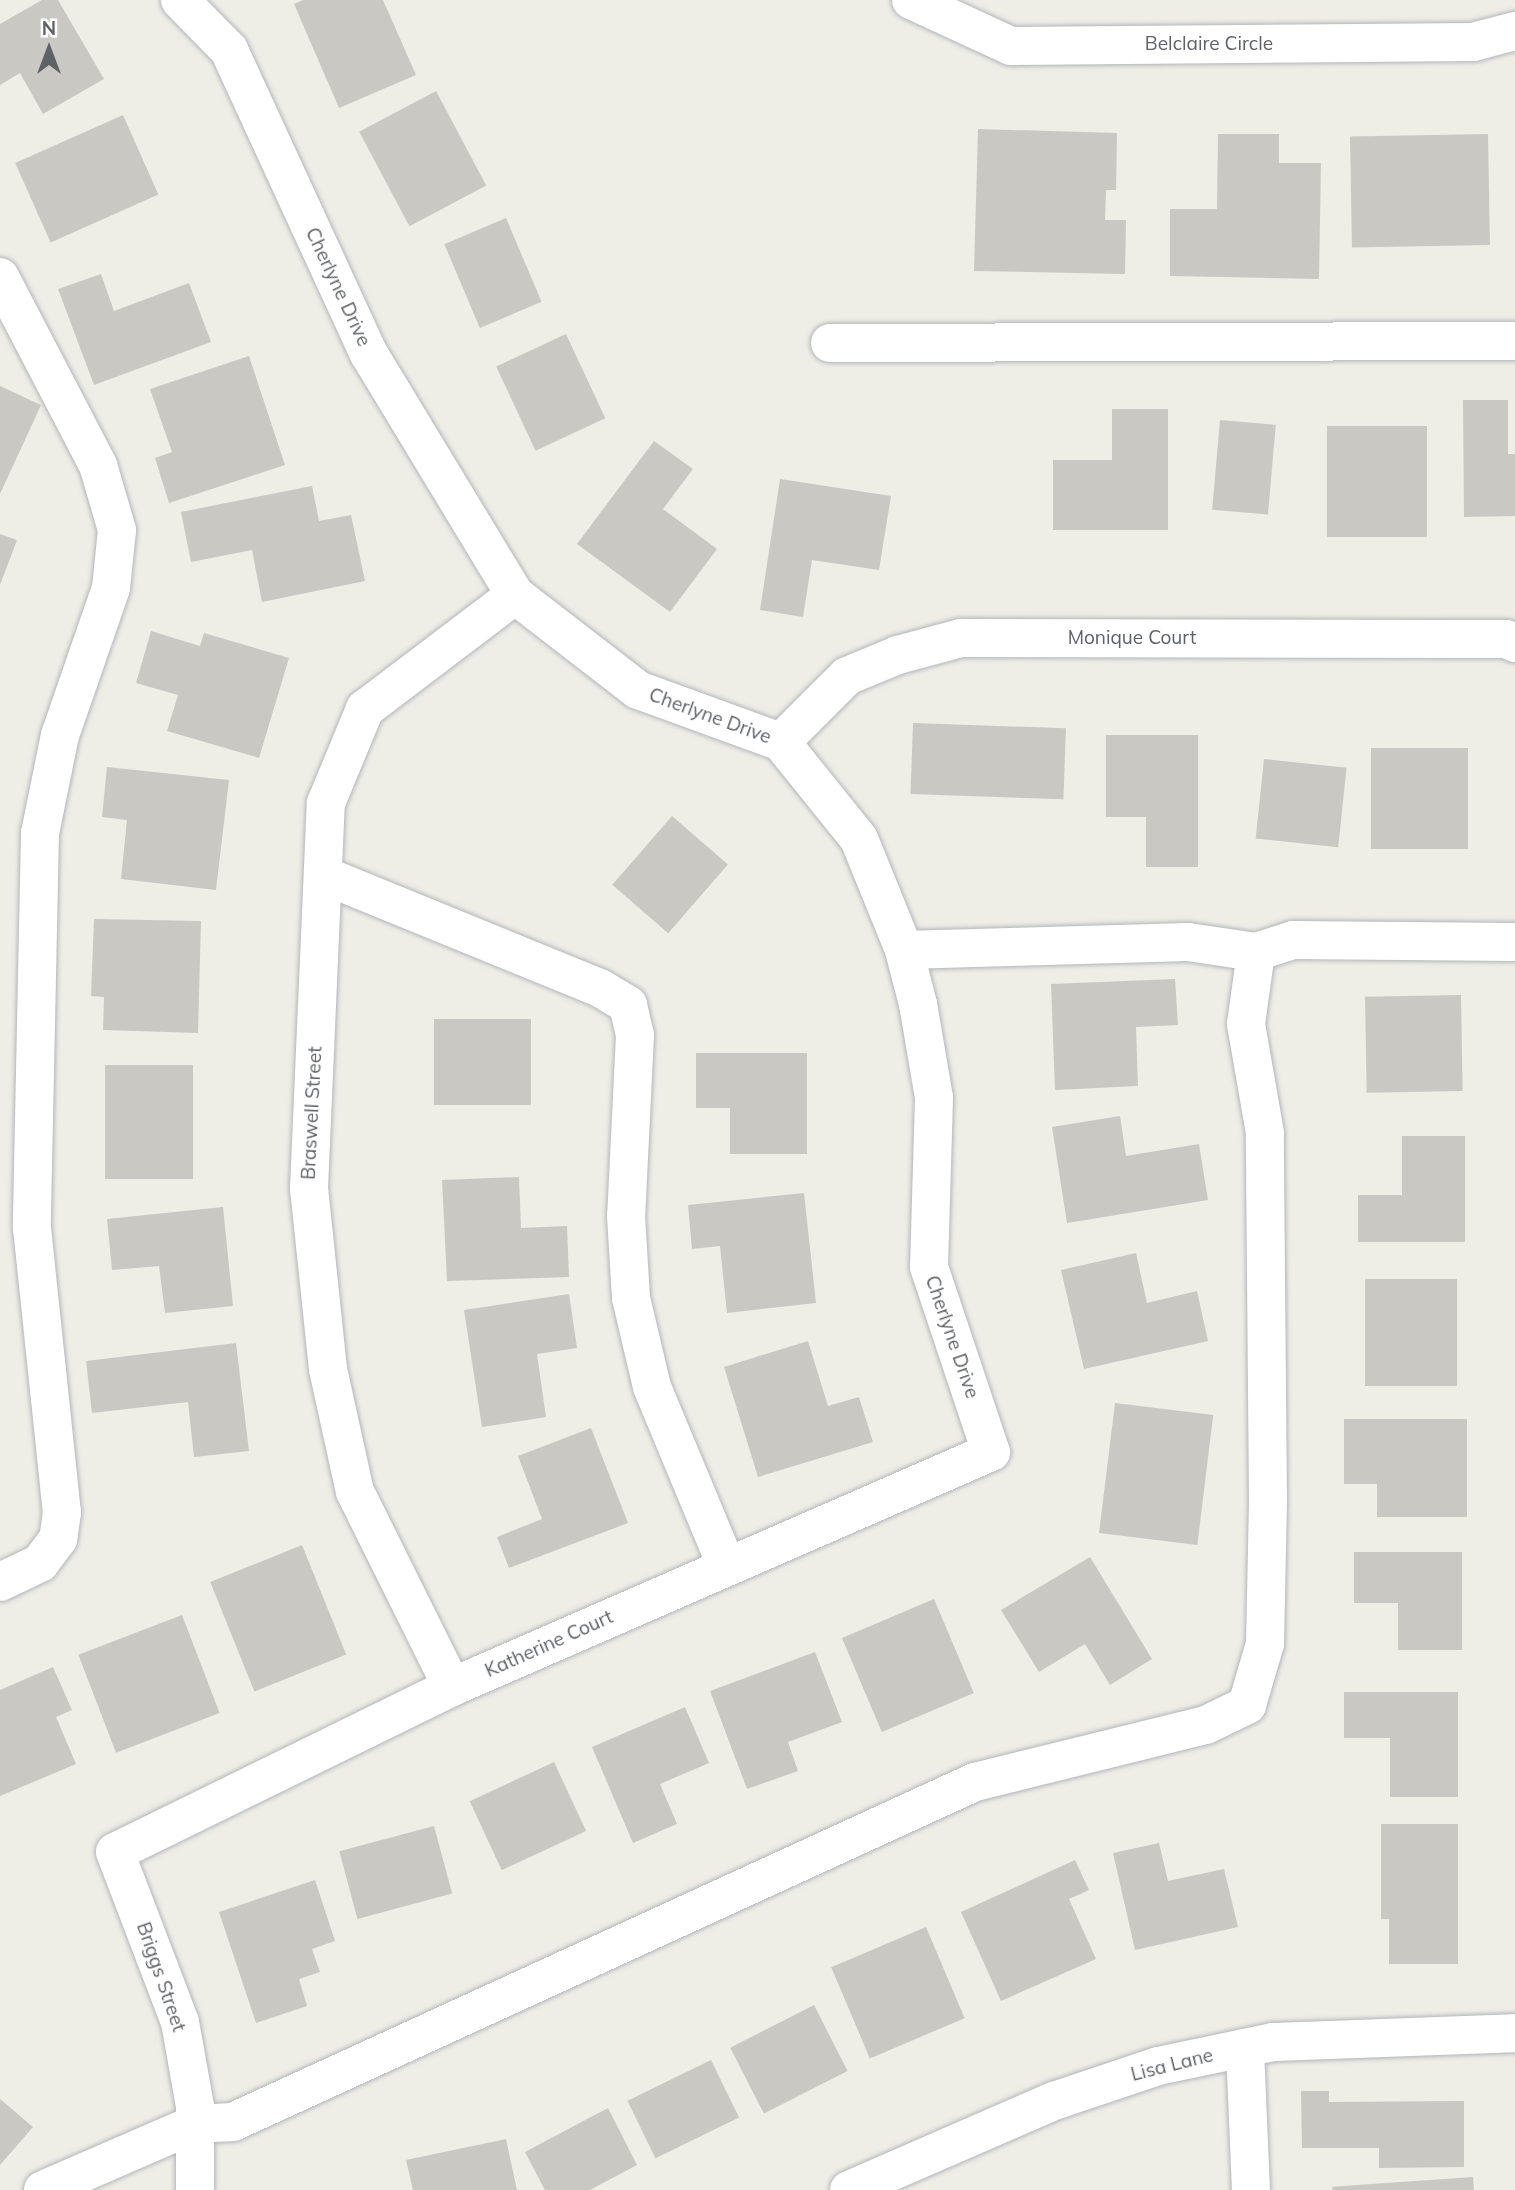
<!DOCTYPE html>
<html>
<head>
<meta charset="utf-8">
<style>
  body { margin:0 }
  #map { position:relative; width:1515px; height:2190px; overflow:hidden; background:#eeede6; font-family:Mulish,sans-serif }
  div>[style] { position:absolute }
  .building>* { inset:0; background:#cac8c3; transform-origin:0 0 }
  .roads { filter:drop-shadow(0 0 2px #b3b6b9) drop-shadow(0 0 2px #b3b6b9) }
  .minor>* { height:38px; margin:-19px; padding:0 19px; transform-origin:19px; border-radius:19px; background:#fff }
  span { translate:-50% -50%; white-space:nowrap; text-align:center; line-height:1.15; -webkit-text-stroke:6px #fff; paint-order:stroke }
  .street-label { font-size:19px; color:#5e6165 }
  .north { position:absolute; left:14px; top:14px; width:70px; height:70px; -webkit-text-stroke:5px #fff; paint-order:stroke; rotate:0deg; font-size:19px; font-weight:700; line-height:28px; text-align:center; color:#5e6165 }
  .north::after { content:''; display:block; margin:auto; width:24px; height:32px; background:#5e6165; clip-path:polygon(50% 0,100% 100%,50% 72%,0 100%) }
</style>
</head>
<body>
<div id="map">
  <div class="building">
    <i style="clip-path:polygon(42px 0,58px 0,104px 79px,43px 114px,20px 73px,0 85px,0 24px)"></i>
    <i style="clip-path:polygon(303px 0,383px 0,416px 75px,339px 108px,294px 4px)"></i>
    <i style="left:436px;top:91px;width:107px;height:87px;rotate:62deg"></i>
    <i style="left:123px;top:115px;width:87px;height:118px;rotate:66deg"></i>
    <i style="clip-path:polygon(978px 129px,1117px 133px,1116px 190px,1106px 190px,1105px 220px,1126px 220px,1125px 274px,974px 271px)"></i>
    <i style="clip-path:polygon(1218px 134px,1279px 134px,1279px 163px,1321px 163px,1319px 279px,1170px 276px,1170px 209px,1217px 209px)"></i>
    <i style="left:1488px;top:134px;width:111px;height:138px;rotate:89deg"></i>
    <i style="left:506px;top:218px;width:91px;height:67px;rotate:67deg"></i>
    <i style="clip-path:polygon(101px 274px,114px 311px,189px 283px,211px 342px,94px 385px,58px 289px)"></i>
    <i style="left:566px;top:334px;width:93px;height:77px;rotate:65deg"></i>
    <i style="clip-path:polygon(249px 356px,285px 465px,169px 503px,155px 458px,172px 452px,150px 389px)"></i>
    <i style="clip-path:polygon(0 386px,41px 405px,0 494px)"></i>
    <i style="clip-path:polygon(1463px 400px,1508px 400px,1508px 454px,1515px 454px,1515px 516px,1464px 517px)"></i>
    <i style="clip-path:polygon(1112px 409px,1168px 409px,1168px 530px,1053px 530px,1053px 460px,1112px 460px)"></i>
    <i style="left:1220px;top:420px;width:56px;height:90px;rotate:5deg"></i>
    <i style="left:1327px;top:426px;width:100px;height:111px"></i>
    <i style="clip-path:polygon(654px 441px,693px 469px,663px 509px,717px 549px,670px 612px,577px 544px)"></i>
    <i style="clip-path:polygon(780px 479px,891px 496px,879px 570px,812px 560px,803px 617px,760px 610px)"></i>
    <i style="clip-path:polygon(312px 486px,319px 521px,351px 515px,365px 581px,262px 602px,252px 550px,191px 562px,181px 512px)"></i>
    <i style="clip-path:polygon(0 534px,17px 540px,0 585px)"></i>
    <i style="clip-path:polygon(151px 631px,200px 646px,204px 633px,289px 658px,259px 758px,167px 731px,178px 695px,136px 683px)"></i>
    <i style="left:913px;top:723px;width:153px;height:71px;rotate:2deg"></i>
    <i style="clip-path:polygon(1106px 735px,1198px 735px,1198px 867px,1146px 867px,1146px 817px,1106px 817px)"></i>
    <i style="left:1371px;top:748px;width:97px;height:101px"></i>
    <i style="left:1264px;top:759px;width:83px;height:80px;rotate:6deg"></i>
    <i style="clip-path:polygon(107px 767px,229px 780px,216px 890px,121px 879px,127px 820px,102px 817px)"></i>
    <i style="left:672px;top:816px;width:74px;height:91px;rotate:41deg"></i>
    <i style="clip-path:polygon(94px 919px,201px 921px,198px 1033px,103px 1030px,104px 997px,91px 996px)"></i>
    <i style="clip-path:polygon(1175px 979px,1178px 1025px,1136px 1027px,1138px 1086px,1055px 1090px,1051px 984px)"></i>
    <i style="left:1461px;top:995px;width:96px;height:96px;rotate:89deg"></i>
    <i style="left:434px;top:1019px;width:97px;height:86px"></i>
    <i style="clip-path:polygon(696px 1053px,807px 1053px,807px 1154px,730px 1154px,730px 1108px,696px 1108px)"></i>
    <i style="left:105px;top:1065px;width:88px;height:114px"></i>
    <i style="clip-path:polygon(1120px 1116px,1126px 1156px,1199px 1144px,1208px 1200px,1067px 1223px,1052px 1127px)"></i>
    <i style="clip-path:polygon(1402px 1136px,1465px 1136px,1465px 1242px,1358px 1242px,1358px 1195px,1402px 1195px)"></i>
    <i style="clip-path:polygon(519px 1177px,521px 1228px,567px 1226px,569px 1277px,447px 1281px,442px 1180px)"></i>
    <i style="clip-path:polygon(804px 1193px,816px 1303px,727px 1313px,720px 1246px,692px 1249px,688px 1205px)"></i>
    <i style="clip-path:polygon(223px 1207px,233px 1306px,165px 1313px,159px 1266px,112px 1270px,107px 1219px)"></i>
    <i style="clip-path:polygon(1136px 1253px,1147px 1303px,1197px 1291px,1208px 1341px,1084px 1369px,1061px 1270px)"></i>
    <i style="left:1365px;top:1279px;width:92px;height:107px"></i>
    <i style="clip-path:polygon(569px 1294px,577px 1348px,537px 1354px,546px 1417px,482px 1427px,464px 1310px)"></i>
    <i style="clip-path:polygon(808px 1341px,828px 1406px,859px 1397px,873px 1442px,758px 1477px,724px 1367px)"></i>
    <i style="clip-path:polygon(236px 1343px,249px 1451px,194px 1457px,188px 1402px,92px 1413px,86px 1361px)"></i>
    <i style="left:1115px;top:1403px;width:99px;height:131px;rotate:7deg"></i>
    <i style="clip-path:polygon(1344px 1419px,1467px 1419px,1467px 1517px,1377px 1517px,1377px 1484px,1344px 1484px)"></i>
    <i style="clip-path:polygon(591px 1428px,628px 1523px,509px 1568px,497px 1537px,542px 1519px,518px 1456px)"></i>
    <i style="left:302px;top:1545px;width:118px;height:99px;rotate:68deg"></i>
    <i style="clip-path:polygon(1354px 1552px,1462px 1552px,1462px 1650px,1398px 1650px,1398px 1603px,1354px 1603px)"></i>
    <i style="clip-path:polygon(1090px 1557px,1152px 1659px,1110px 1685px,1085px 1644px,1039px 1672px,1001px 1610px)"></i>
    <i style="left:934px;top:1599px;width:102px;height:100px;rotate:67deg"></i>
    <i style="left:182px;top:1615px;width:105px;height:111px;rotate:69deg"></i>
    <i style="clip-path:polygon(815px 1652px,842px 1722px,788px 1742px,798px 1771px,747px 1789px,710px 1691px)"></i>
    <i style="clip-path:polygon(53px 1667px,72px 1710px,56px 1717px,76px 1764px,0 1796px,0 1690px)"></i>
    <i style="clip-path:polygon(1344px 1692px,1458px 1692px,1458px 1797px,1390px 1797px,1390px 1738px,1344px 1738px)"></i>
    <i style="clip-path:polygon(685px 1707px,709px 1763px,660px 1784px,677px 1824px,633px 1843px,592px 1747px)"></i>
    <i style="left:554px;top:1762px;width:76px;height:93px;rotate:65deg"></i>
    <i style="clip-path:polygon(1381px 1824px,1458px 1824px,1458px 1964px,1389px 1964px,1389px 1919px,1381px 1919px)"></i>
    <i style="left:434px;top:1826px;width:70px;height:98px;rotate:75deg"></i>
    <i style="clip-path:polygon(1159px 1843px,1168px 1881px,1224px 1869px,1238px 1927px,1135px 1950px,1113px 1853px)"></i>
    <i style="clip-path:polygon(1075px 1860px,1089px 1890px,1069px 1899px,1096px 1959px,1001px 2001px,961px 1912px)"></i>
    <i style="clip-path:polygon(315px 1880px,335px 1941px,312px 1949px,320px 1972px,299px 1979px,307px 2006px,256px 2023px,219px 1912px)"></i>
    <i style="left:926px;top:1927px;width:99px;height:103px;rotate:67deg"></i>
    <i style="left:814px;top:2005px;width:74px;height:94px;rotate:63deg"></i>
    <i style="left:711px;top:2060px;width:64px;height:93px;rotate:64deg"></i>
    <i style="clip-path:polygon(1301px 2091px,1329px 2091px,1329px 2102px,1464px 2101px,1464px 2167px,1379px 2168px,1379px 2148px,1302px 2148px)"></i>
    <i style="clip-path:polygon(0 2099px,33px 2127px,0 2165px)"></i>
    <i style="clip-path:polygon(608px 2108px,637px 2165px,590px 2190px,545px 2190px,525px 2152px)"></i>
    <i style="clip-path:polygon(506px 2139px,517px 2190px,413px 2190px,406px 2160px)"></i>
    <i style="left:1473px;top:2177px;width:13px;height:141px;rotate:86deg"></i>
  </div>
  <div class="roads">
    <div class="minor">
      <i style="left:180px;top:0;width:70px;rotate:45.6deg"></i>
      <i style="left:229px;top:50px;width:335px;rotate:65.3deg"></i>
      <i style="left:369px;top:354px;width:282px;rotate:58.8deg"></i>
      <i style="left:515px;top:595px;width:155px;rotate:37.7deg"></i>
      <i style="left:638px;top:690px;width:152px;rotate:20deg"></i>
      <i style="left:781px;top:742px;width:124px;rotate:51.2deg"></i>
      <i style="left:859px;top:839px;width:120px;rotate:67.9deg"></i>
      <i style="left:904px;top:950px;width:56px;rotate:75.5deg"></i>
      <i style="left:918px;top:1004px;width:95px;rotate:80.3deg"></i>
      <i style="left:934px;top:1098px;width:169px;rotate:91.7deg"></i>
      <i style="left:929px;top:1267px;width:195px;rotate:71.5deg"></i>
      <i style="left:991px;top:1452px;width:588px;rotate:156.44deg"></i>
      <i style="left:452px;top:1687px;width:375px;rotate:153.9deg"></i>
      <i style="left:115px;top:1852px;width:182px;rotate:69.1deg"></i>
      <i style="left:180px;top:2022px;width:85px;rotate:79.9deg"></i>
      <i style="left:195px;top:2106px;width:84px;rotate:90deg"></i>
      <i style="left:911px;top:0;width:110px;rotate:24.7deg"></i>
      <i style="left:1011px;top:46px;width:462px;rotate:-0.5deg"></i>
      <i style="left:1473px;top:42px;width:43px;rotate:-14.7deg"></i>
      <i style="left:0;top:277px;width:212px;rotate:62.5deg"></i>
      <i style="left:98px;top:465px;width:68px;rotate:73.7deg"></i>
      <i style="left:117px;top:530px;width:58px;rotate:95.9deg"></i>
      <i style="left:111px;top:588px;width:156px;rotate:109.1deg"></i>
      <i style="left:60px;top:735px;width:100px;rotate:101.5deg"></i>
      <i style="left:40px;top:833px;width:395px;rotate:91.2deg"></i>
      <i style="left:32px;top:1228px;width:286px;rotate:84deg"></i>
      <i style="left:62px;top:1512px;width:27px;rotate:98deg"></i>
      <i style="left:58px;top:1539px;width:30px;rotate:127deg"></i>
      <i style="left:40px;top:1563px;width:44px;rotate:154.6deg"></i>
      <i style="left:830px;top:343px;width:685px;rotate:-0.17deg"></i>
      <i style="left:781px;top:742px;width:93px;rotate:-45deg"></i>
      <i style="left:847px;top:676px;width:55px;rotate:-22.4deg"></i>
      <i style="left:898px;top:655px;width:65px;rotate:-15.1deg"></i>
      <i style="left:961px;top:638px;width:545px;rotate:0.11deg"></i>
      <i style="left:1506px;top:639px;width:10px;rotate:24deg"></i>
      <i style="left:323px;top:875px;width:299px;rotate:22.2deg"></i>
      <i style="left:600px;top:988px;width:33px;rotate:31deg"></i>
      <i style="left:628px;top:1005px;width:31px;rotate:77deg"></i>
      <i style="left:635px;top:1035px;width:181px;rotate:92.8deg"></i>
      <i style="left:626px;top:1216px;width:82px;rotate:86.5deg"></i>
      <i style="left:631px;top:1298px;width:91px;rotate:76.7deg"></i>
      <i style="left:652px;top:1387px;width:193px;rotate:67.4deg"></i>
      <i style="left:904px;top:950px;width:284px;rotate:-1.6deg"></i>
      <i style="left:1188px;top:942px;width:69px;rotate:8.4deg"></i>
      <i style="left:452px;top:1687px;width:218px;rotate:-116.4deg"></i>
      <i style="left:355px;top:1492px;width:126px;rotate:-102.4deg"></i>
      <i style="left:328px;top:1369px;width:182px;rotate:-96deg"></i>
      <i style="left:309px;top:1188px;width:385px;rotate:-87.5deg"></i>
      <i style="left:326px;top:803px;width:102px;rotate:-67.5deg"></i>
      <i style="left:365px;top:709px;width:188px;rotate:-37.2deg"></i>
      <i style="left:1245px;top:2048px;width:142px;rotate:87.6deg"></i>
      <i style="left:43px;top:2190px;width:166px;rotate:-23.5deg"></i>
      <i style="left:195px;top:2124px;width:38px;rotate:-3deg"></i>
      <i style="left:233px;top:2122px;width:816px;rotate:-24.62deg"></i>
      <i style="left:975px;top:1782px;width:238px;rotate:-13.9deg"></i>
      <i style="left:1206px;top:1725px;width:46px;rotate:-26deg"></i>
      <i style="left:1247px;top:1705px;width:64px;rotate:-73.6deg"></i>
      <i style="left:1265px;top:1644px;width:140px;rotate:-88.8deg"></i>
      <i style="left:1268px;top:1504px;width:371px;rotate:-90.5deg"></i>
      <i style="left:1265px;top:1133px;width:111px;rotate:-99.9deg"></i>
      <i style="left:1246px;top:1024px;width:73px;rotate:-82.1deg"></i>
      <i style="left:1256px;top:952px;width:39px;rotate:-18deg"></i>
      <i style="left:1293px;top:940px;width:222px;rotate:0.5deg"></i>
      <i style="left:849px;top:2190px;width:223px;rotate:-23.5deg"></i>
      <i style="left:1054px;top:2101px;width:110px;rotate:-18.6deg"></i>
      <i style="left:1158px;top:2066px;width:117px;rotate:-11.8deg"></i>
      <i style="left:1273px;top:2042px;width:242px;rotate:-2.1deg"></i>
    </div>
  </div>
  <div class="street-label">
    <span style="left:1209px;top:44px">Belclaire Circle</span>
    <span style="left:338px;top:287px;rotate:65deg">Cherlyne Drive</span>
    <span style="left:1132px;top:638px">Monique Court</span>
    <span style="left:710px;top:716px;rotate:20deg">Cherlyne Drive</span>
    <span style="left:312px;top:1113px;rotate:-87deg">Braswell Street</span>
    <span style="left:952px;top:1337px;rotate:71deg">Cherlyne Drive</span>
    <span style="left:549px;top:1644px;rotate:-24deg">Katherine Court</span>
    <span style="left:161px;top:1977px;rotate:71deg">Briggs Street</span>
    <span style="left:1172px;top:2065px;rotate:-14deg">Lisa Lane</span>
  </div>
  <div class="north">N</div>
</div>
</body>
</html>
